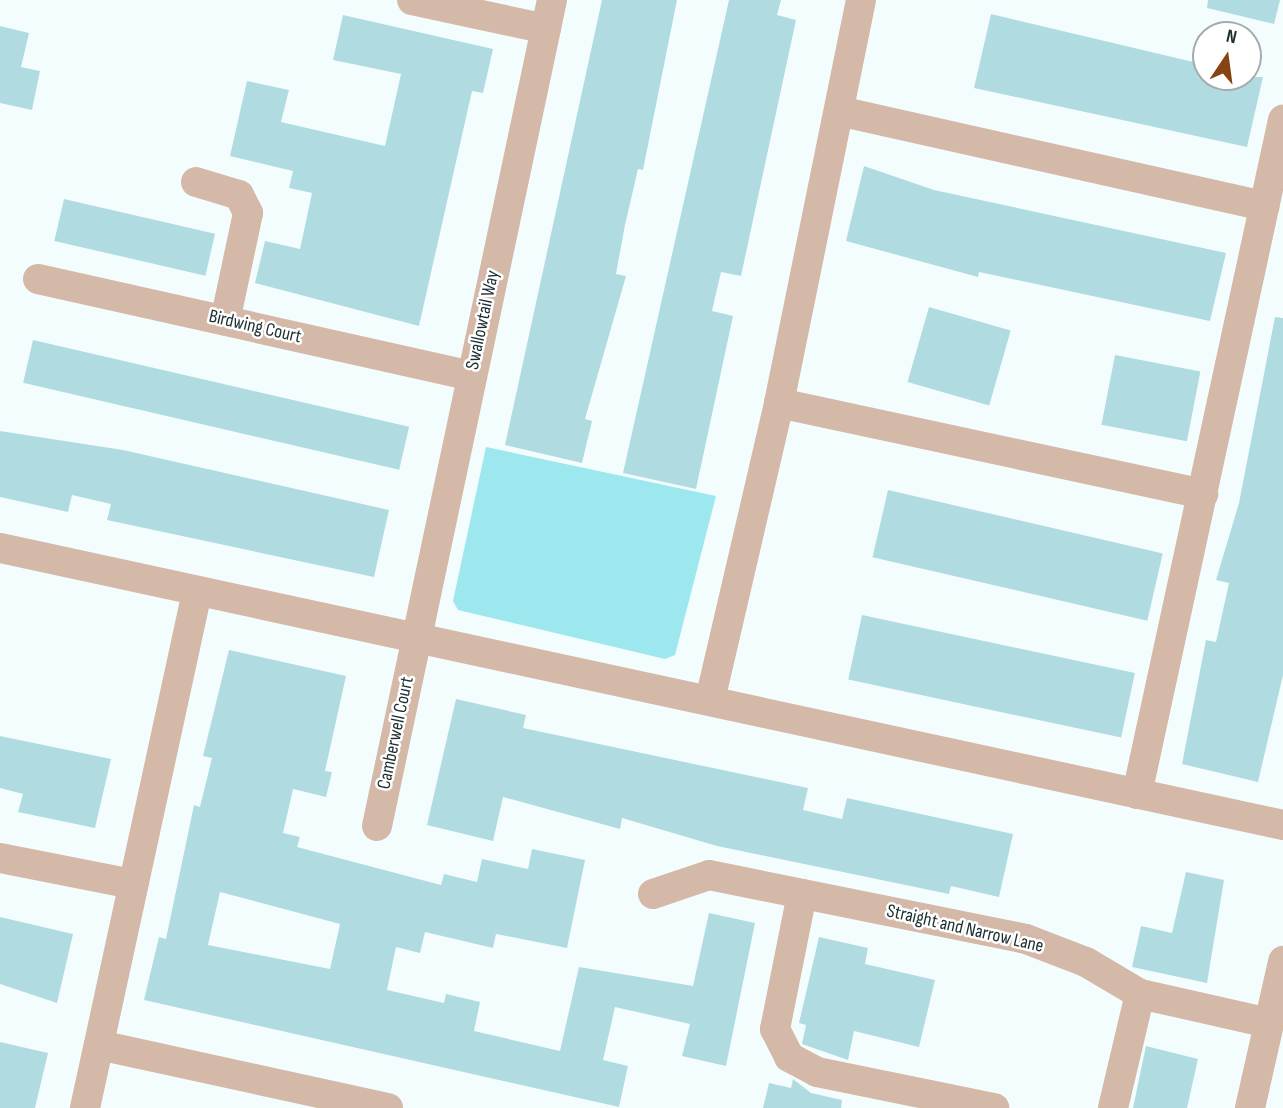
<!DOCTYPE html>
<html>
<head>
<meta charset="utf-8">
<style>
  body { margin:0 }
  #map { position:relative; width:1283px; height:1108px; overflow:hidden; background:#f4fdfe; font-family:"Sofia Sans Condensed",sans-serif }
  div>[style] { position:absolute }
  .green>* { inset:0; background:#9de7ef }
  .building>* { inset:0; background:#b0dce1; transform-origin:0 0 }
  .street>* { height:30px; margin:-15px; padding:0 15px; transform-origin:15px; border-radius:15px; background:#d4b8a8 }
  span { translate:-50% -50%; white-space:nowrap; text-align:center; line-height:1.15; -webkit-text-stroke:5px #fff; paint-order:stroke }
  .street-label { font-size:19px; color:#1c2e30 }
  .north { position:absolute; left:1192px; top:21px; width:70px; height:70px; box-sizing:border-box; background:#fff; border:2px solid #a4abac; border-radius:50%; rotate:13deg; font-size:19px; font-weight:700; line-height:28px; text-align:center; color:#1c2e30 }
  .north::after { content:''; display:block; margin:auto; width:24px; height:32px; background:#864412; clip-path:polygon(50% 0,100% 100%,50% 72%,0 100%) }
</style>
</head>
<body>
<div id="map">
  <div class="green">
    <i style="clip-path:polygon(486px 447px,716px 496px,675px 655px,665px 659px,458px 610px,453px 601px)"></i>
  </div>
  <div class="building">
    <i style="clip-path:polygon(602px 0,677px 0,643px 170px,638px 169px,625px 225px,616px 274px,626px 276px,585px 419px,592px 421px,582px 463px,505px 445px)"></i>
    <i style="clip-path:polygon(729px 0,781px 0,777px 15px,796px 20px,741px 276px,721px 272px,712px 311px,733px 316px,696px 489px,623px 473px)"></i>
    <i style="clip-path:polygon(1208px 0,1280px 0,1274px 24px,1207px 8px)"></i>
    <i style="clip-path:polygon(991px 14px,1206px 65px,1206px 77px,1263px 77px,1247px 147px,974px 88px)"></i>
    <i style="clip-path:polygon(343px 15px,493px 49px,483px 93px,472px 91px,419px 326px,255px 283px,265px 241px,300px 249px,312px 193px,289px 188px,293px 171px,230px 156px,247px 81px,289px 90px,281px 122px,385px 146px,401px 74px,333px 60px)"></i>
    <i style="clip-path:polygon(0 26px,29px 33px,21px 67px,40px 71px,32px 110px,0 103px)"></i>
    <i style="clip-path:polygon(864px 166px,934px 190px,1226px 253px,1210px 321px,979px 272px,978px 277px,846px 241px)"></i>
    <i style="left:64px;top:199px;width:155px;height:43px;rotate:13deg"></i>
    <i style="left:929px;top:307px;width:85px;height:78px;rotate:16deg"></i>
    <i style="clip-path:polygon(1275px 317px,1283px 318px,1283px 675px,1258px 782px,1182px 764px,1206px 640px,1216px 642px,1229px 583px,1216px 580px,1239px 503px)"></i>
    <i style="left:33px;top:340px;width:386px;height:44px;rotate:13deg"></i>
    <i style="left:1115px;top:355px;width:87px;height:71px;rotate:11deg"></i>
    <i style="clip-path:polygon(0 431px,123px 450px,389px 510px,374px 577px,107px 520px,111px 504px,72px 495px,68px 512px,0 497px)"></i>
    <i style="left:888px;top:490px;width:282px;height:69px;rotate:13deg"></i>
    <i style="left:862px;top:615px;width:279px;height:66px;rotate:12deg"></i>
    <i style="clip-path:polygon(evenodd,229px 650px,346px 676px,325px 771px,332px 772px,326px 797px,293px 789px,283px 833px,300px 837px,297px 847px,441px 885px,444px 874px,477px 882px,482px 859px,528px 869px,532px 849px,585px 860px,567px 948px,496px 934px,493px 948px,425px 932px,420px 953px,396px 947px,387px 990px,444px 1003px,446px 994px,480px 1002px,474px 1031px,560px 1051px,579px 967px,693px 986px,709px 913px,755px 923px,726px 1066px,682px 1056px,690px 1024px,615px 1007px,603px 1060px,628px 1066px,619px 1107px,144px 1000px,159px 937px,166px 939px,194px 805px,200px 807px,212px 758px,203px 756px,229px 650px,220px 892px,340px 924px,330px 969px,208px 945px,220px 892px)"></i>
    <i style="clip-path:polygon(456px 699px,526px 715px,523px 728px,808px 788px,803px 810px,842px 819px,847px 798px,1013px 834px,999px 897px,951px 886px,949px 894px,717px 846px,622px 818px,620px 829px,503px 797px,493px 841px,427px 825px)"></i>
    <i style="clip-path:polygon(0 736px,111px 759px,95px 828px,18px 812px,23px 794px,0 788px)"></i>
    <i style="clip-path:polygon(1186px 872px,1224px 880px,1207px 983px,1132px 967px,1141px 926px,1172px 933px)"></i>
    <i style="clip-path:polygon(0 917px,73px 934px,57px 1003px,0 984px)"></i>
    <i style="clip-path:polygon(819px 937px,868px 948px,865px 964px,935px 980px,919px 1047px,854px 1031px,848px 1060px,802px 1044px,806px 1025px,799px 1023px)"></i>
    <i style="clip-path:polygon(0 1042px,48px 1053px,35px 1108px,0 1108px)"></i>
    <i style="clip-path:polygon(1146px 1046px,1198px 1059px,1187px 1108px,1133px 1108px)"></i>
    <i style="clip-path:polygon(793px 1079px,811px 1093px,842px 1100px,841px 1108px,763px 1108px,769px 1083px,791px 1088px)"></i>
  </div>
  <div class="street">
    <i style="left:412px;top:0;width:137px;rotate:12.2deg"></i>
    <i style="left:839px;top:111px;width:436px;rotate:12.6deg"></i>
    <i style="left:196px;top:182px;width:45px;rotate:16.8deg"></i>
    <i style="left:239px;top:195px;width:20px;rotate:63deg"></i>
    <i style="left:248px;top:213px;width:110px;rotate:102deg"></i>
    <i style="left:38px;top:279px;width:444px;rotate:12.6deg"></i>
    <i style="left:779px;top:403px;width:434px;rotate:12.1deg"></i>
    <i style="left:0;top:548px;width:1313px;rotate:12.18deg"></i>
    <i style="left:710px;top:700px;width:305px;rotate:-76.9deg"></i>
    <i style="left:779px;top:403px;width:411px;rotate:-78.5deg"></i>
    <i style="left:1137px;top:794px;width:690px;rotate:-77.78deg"></i>
    <i style="left:377px;top:826px;width:844px;rotate:-78.04deg"></i>
    <i style="left:0;top:858px;width:136px;rotate:11.1deg"></i>
    <i style="left:653px;top:894px;width:59px;rotate:-18.7deg"></i>
    <i style="left:709px;top:875px;width:323px;rotate:11.4deg"></i>
    <i style="left:1026px;top:939px;width:64px;rotate:21deg"></i>
    <i style="left:1086px;top:962px;width:63px;rotate:30.7deg"></i>
    <i style="left:1140px;top:994px;width:132px;rotate:12.7deg"></i>
    <i style="left:802px;top:894px;width:138px;rotate:101.3deg"></i>
    <i style="left:775px;top:1029px;width:31px;rotate:63deg"></i>
    <i style="left:789px;top:1057px;width:32px;rotate:28deg"></i>
    <i style="left:817px;top:1072px;width:181px;rotate:11.5deg"></i>
    <i style="left:99px;top:1045px;width:296px;rotate:12.3deg"></i>
    <i style="left:85px;top:1108px;width:528px;rotate:-77.75deg"></i>
    <i style="left:1113px;top:1108px;width:117px;rotate:-76.7deg"></i>
    <i style="left:1250px;top:1108px;width:151px;rotate:-77.3deg"></i>
  </div>
  <div class="street-label">
    <span style="left:483px;top:320px;rotate:-78deg">Swallowtail Way</span>
    <span style="left:255px;top:327px;rotate:13deg">Birdwing Court</span>
    <span style="left:396px;top:733px;rotate:-78deg">Camberwell Court</span>
    <span style="left:965px;top:929px;rotate:13deg">Straight and Narrow Lane</span>
  </div>
  <div class="north">N</div>
</div>
</body>
</html>
